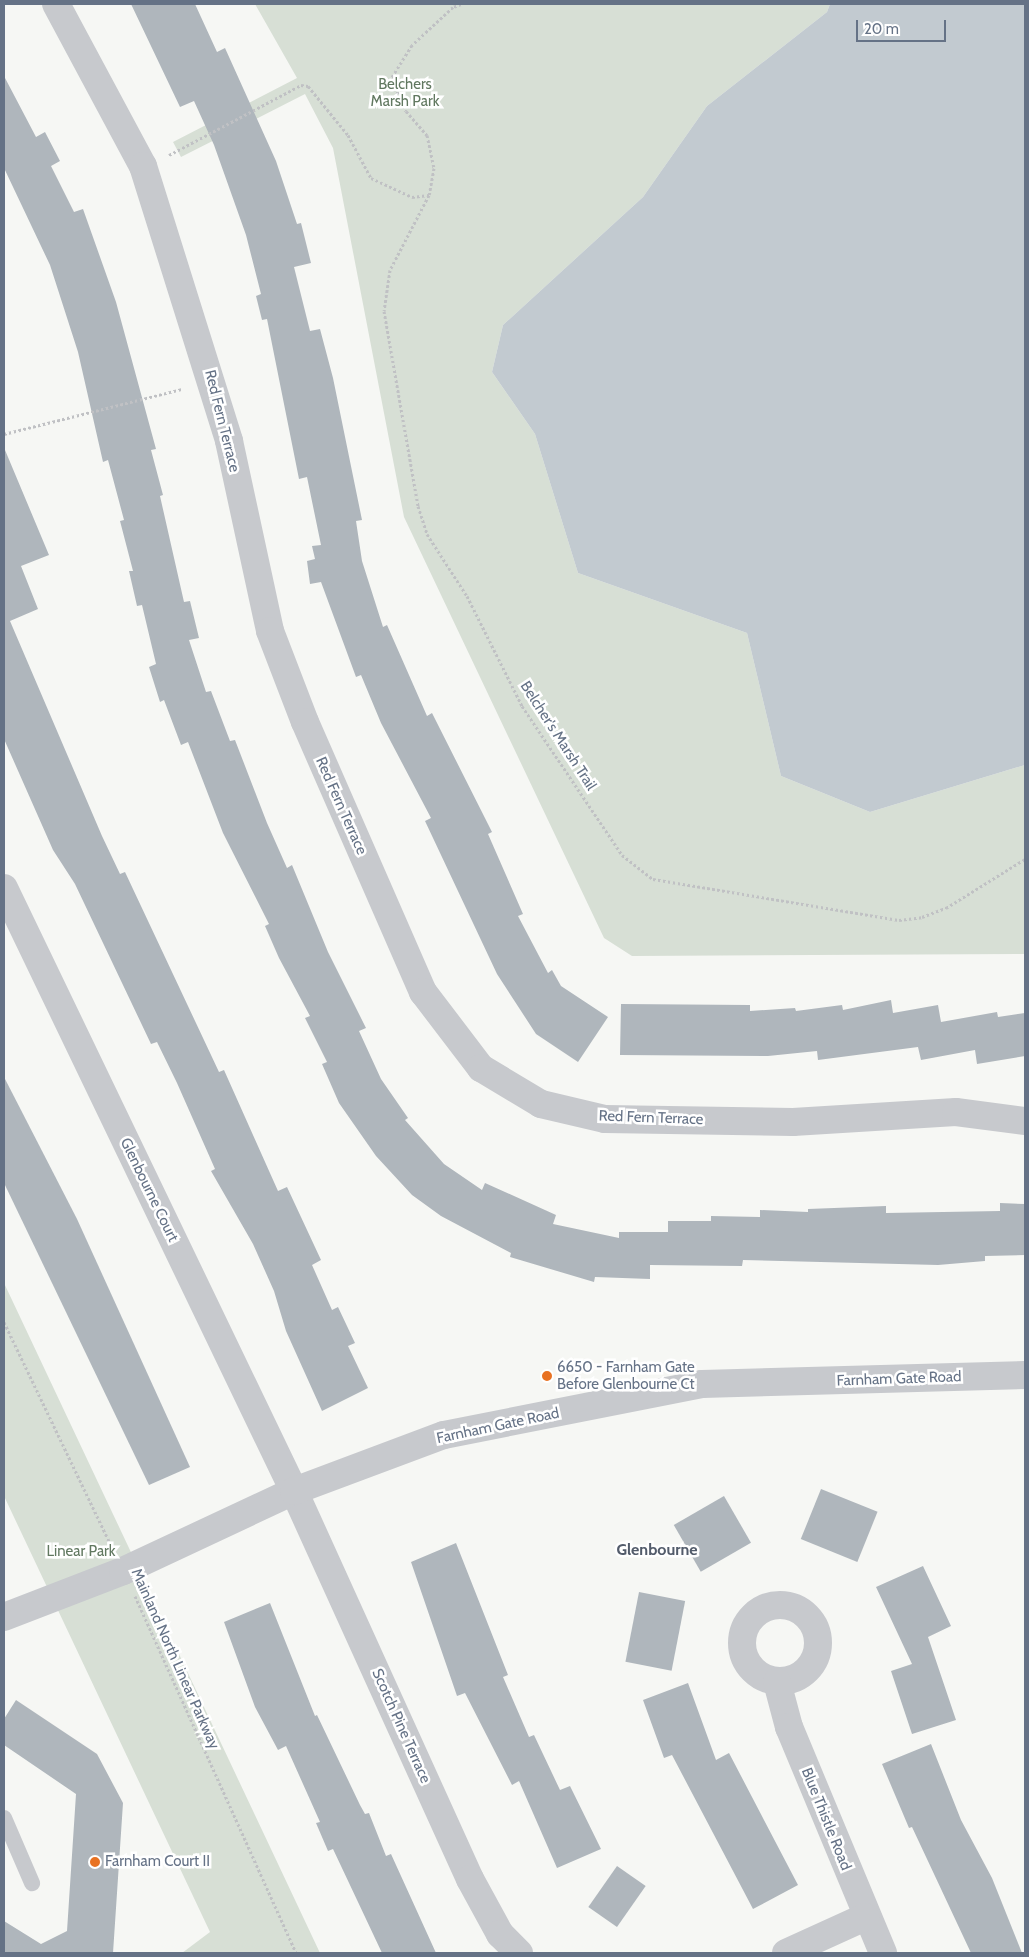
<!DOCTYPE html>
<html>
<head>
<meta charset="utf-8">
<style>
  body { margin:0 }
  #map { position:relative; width:1029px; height:1957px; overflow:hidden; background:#f6f7f4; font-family:Cabin,sans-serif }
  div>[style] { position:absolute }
  .green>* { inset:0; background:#d7dfd5 }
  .water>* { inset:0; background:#c2cad0 }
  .building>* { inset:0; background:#afb6bc; transform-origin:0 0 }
  .path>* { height:3px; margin-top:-1.5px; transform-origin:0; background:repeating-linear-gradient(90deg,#c0c1c4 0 2.5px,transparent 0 5px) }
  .service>* { height:16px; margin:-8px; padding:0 8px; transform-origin:8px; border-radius:8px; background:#c7c9cd }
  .minor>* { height:28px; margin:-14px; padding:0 14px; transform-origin:14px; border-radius:14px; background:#c7c9cd }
  .minor>.ring { margin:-14px; padding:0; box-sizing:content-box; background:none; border:28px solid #c7c9cd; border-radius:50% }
  .tertiary>* { height:28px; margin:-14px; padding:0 14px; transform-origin:14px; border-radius:14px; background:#c7c9cd }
  .dots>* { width:14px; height:14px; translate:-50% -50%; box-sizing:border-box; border:2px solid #fff; border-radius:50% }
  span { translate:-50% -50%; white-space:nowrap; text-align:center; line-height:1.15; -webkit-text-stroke:5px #fff; paint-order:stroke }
  .park-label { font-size:15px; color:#617860 }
  .street-label { font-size:15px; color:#657286 }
  .poi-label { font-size:15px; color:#657286 }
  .left { translate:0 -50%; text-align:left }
  .neighbourhood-label { font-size:16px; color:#535c6b; font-weight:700 }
  .frame { position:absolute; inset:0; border:5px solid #657286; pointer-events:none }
  .scale { position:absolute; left:856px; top:20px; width:90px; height:22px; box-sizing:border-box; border:2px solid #657286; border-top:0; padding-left:6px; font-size:15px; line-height:18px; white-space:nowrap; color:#657286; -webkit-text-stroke:4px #fff; paint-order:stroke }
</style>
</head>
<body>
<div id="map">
  <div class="green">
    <i style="clip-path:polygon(255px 4px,830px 4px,827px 12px,707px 106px,643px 197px,503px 325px,492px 372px,535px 434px,578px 573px,747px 633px,781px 776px,870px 812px,1025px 765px,1025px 954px,632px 956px,604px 938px,404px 517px,333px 148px,305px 94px,181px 157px,173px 142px,297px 78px)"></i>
    <i style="clip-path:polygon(4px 1283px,320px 1953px,182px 1953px,210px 1932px,4px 1496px)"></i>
  </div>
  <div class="water">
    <i style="clip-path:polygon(830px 4px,1025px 4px,1025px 765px,870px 812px,781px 776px,747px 633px,578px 573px,535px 434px,492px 372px,503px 325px,643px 197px,707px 106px,827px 12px)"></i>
  </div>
  <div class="building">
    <i style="clip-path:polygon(131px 4px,195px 4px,217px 52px,225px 48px,276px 161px,297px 224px,301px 223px,311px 263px,294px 267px,310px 331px,320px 329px,333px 378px,362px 520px,356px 521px,362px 561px,383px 627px,387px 625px,427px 716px,432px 713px,492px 832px,488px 834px,523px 914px,518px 916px,548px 973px,552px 970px,561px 986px,608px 1017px,578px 1062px,536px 1034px,497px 974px,425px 821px,431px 818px,381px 723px,361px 675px,356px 677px,321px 582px,310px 584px,307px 561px,315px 559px,312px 546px,321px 545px,307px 477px,299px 479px,267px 319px,262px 320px,256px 296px,261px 294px,246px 235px,214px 145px,194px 101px,180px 107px)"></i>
    <i style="clip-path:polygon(4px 76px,36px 137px,45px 132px,60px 161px,51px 166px,74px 212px,83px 209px,116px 302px,156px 449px,151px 450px,163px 495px,160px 496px,184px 602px,190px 601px,199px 638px,189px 640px,206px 692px,211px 691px,230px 741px,235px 740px,267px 823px,287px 868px,292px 865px,328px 952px,366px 1028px,359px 1031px,381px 1079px,408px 1118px,405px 1120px,444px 1164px,482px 1190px,485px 1183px,556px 1215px,553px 1224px,619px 1238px,619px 1232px,668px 1232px,668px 1221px,711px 1221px,711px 1216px,760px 1217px,760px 1210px,808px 1212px,808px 1209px,886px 1206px,886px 1213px,1000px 1211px,1000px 1203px,1025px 1204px,1025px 1255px,985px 1256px,985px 1261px,938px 1265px,743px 1260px,742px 1266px,650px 1265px,650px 1279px,595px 1277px,594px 1282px,510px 1257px,511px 1253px,441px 1216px,412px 1195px,376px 1156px,339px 1103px,322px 1064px,327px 1062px,305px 1018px,310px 1016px,279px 958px,265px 926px,269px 924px,223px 833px,188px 742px,181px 745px,164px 700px,160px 702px,149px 667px,156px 664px,142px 605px,137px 606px,129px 571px,133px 571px,120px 521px,124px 520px,108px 460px,103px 462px,78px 352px,50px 265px,4px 168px)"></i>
    <i style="clip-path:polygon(5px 450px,49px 555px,21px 566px,38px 609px,10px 621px,102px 836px,120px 874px,125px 872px,219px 1072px,224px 1070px,278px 1191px,287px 1187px,321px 1260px,312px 1265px,332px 1310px,338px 1307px,355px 1343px,348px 1346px,368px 1388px,322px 1411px,286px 1331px,274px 1291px,253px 1244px,211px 1171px,215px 1169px,177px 1083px,157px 1042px,151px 1044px,75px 884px,53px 850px,4px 739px)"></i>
    <i style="clip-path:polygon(891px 1000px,893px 1013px,938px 1005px,941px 1022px,997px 1012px,998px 1017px,1025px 1013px,1025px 1056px,977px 1064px,975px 1050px,921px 1060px,918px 1047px,818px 1060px,817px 1051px,768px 1056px,620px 1055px,621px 1004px,750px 1005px,750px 1011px,795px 1008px,796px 1011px,842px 1005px,843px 1010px)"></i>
    <i style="clip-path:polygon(4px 1077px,77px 1219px,190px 1467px,149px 1485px,4px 1183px)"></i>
    <i style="left:821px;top:1489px;width:61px;height:54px;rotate:22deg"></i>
    <i style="left:724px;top:1496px;width:54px;height:58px;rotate:60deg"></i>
    <i style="clip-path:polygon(456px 1543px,508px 1675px,503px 1677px,529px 1737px,534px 1735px,560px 1790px,570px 1786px,601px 1849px,557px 1868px,519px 1781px,512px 1785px,465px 1693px,457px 1696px,411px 1562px)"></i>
    <i style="clip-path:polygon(923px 1566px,951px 1626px,928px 1637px,956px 1720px,912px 1734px,891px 1671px,912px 1664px,876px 1587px)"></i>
    <i style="left:639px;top:1592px;width:47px;height:71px;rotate:11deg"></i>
    <i style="clip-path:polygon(270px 1603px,315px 1716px,317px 1715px,360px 1805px,365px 1814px,369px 1813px,386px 1856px,391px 1854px,436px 1953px,382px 1953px,333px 1849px,328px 1851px,316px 1823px,320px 1822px,286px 1746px,278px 1750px,255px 1707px,224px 1622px)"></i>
    <i style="clip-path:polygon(688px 1683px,716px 1760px,729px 1753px,798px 1885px,753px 1909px,672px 1755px,664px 1758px,643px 1700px)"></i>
    <i style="clip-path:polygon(16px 1700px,97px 1754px,123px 1803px,113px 1953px,4px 1953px,4px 1921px,41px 1944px,67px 1931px,76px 1794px,4px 1745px,4px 1719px)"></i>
    <i style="clip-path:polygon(931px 1744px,961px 1820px,992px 1878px,1022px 1953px,971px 1953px,912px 1827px,909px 1828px,882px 1764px)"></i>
    <i style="left:617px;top:1866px;width:35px;height:50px;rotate:35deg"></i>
  </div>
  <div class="path">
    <i style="left:461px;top:4px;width:9px;rotate:159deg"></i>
    <i style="left:453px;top:7px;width:56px;rotate:137.2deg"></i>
    <i style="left:412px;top:45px;width:39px;rotate:122deg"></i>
    <i style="left:391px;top:78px;width:36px;rotate:66deg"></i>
    <i style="left:406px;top:111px;width:32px;rotate:49deg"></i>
    <i style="left:427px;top:135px;width:34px;rotate:78deg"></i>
    <i style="left:434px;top:168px;width:27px;rotate:100deg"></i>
    <i style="left:429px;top:195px;width:85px;rotate:117.5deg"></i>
    <i style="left:390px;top:270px;width:41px;rotate:98.3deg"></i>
    <i style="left:384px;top:311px;width:198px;rotate:80.1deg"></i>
    <i style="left:418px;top:506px;width:29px;rotate:72deg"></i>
    <i style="left:427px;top:534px;width:74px;rotate:57.2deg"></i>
    <i style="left:467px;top:596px;width:123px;rotate:63.4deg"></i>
    <i style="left:522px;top:706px;width:179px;rotate:56.1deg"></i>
    <i style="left:622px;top:855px;width:39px;rotate:38deg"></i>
    <i style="left:653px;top:879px;width:249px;rotate:9.5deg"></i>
    <i style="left:899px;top:920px;width:23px;rotate:-7deg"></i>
    <i style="left:922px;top:917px;width:26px;rotate:-21deg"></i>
    <i style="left:946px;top:908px;width:93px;rotate:-31.8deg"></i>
    <i style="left:169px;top:155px;width:149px;rotate:-27.9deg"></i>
    <i style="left:301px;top:85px;width:7px;rotate:8deg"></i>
    <i style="left:308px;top:86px;width:63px;rotate:50.8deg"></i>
    <i style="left:348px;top:135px;width:49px;rotate:61.9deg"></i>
    <i style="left:371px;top:178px;width:45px;rotate:24.9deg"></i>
    <i style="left:412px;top:197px;width:17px;rotate:-7deg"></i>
    <i style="left:4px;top:434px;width:184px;rotate:-14.2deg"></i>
    <i style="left:4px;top:1322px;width:247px;rotate:64.4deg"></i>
    <i style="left:135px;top:1596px;width:392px;rotate:65.7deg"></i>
  </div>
  <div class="service">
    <i style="left:4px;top:1818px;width:71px;rotate:66.7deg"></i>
  </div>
  <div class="minor">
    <i style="left:56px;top:4px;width:184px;rotate:61.8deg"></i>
    <i style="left:143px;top:166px;width:288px;rotate:72.6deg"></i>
    <i style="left:229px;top:441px;width:194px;rotate:77.8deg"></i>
    <i style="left:270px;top:631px;width:97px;rotate:69deg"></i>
    <i style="left:305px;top:722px;width:295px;rotate:66.4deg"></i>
    <i style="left:423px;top:992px;width:96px;rotate:52.7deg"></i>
    <i style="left:481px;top:1068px;width:70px;rotate:31deg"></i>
    <i style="left:541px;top:1104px;width:66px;rotate:13.2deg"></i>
    <i style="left:605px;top:1119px;width:188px;rotate:0.9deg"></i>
    <i style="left:793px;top:1122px;width:163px;rotate:-3.5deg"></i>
    <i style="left:956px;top:1112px;width:70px;rotate:7.4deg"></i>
    <i style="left:4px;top:888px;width:669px;rotate:64.32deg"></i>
    <i style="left:294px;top:1491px;width:426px;rotate:65.6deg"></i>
    <i style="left:470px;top:1879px;width:63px;rotate:61.4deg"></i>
    <i style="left:500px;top:1934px;width:27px;rotate:45deg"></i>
    <i class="ring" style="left:742px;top:1605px;width:48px;height:48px"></i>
    <i style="left:777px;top:1682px;width:47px;rotate:75.1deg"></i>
    <i style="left:789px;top:1727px;width:245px;rotate:67.4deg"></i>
    <i style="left:786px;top:1953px;width:87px;rotate:-24.5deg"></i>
  </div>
  <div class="tertiary">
    <i style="left:4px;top:1617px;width:128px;rotate:-21.1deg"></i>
    <i style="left:123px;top:1571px;width:189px;rotate:-25.1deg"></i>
    <i style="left:294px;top:1491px;width:160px;rotate:-20.5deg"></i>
    <i style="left:444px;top:1435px;width:263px;rotate:-11.2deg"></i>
    <i style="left:702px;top:1384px;width:323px;rotate:-1.6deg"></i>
  </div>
  <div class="dots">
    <i style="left:547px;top:1376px;background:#e87222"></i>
    <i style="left:95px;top:1862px;background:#e87222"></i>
  </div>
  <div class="park-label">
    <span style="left:405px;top:93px">Belchers<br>Marsh Park</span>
    <span style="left:81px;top:1552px">Linear Park</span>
  </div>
  <div class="street-label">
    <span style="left:222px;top:421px;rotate:76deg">Red Fern Terrace</span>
    <span style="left:558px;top:736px;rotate:57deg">Belcher's Marsh Trail</span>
    <span style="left:341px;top:806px;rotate:66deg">Red Fern Terrace</span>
    <span style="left:651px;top:1118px;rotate:2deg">Red Fern Terrace</span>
    <span style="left:149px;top:1190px;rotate:64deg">Glenbourne Court</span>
    <span style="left:899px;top:1379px;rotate:-2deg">Farnham Gate Road</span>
    <span style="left:498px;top:1426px;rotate:-12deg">Farnham Gate Road</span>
    <span style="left:175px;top:1659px;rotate:66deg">Mainland North Linear Parkway</span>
    <span style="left:401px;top:1726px;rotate:66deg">Scotch Pine Terrace</span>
    <span style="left:826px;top:1819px;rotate:68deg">Blue Thistle Road</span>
  </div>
  <div class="poi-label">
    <span class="left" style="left:557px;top:1376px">6650 - Farnham Gate<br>Before Glenbourne Ct</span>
    <span class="left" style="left:105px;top:1862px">Farnham Court II</span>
  </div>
  <div class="neighbourhood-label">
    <span style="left:657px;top:1550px">Glenbourne</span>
  </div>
  <div class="frame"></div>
  <div class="scale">20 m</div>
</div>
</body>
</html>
